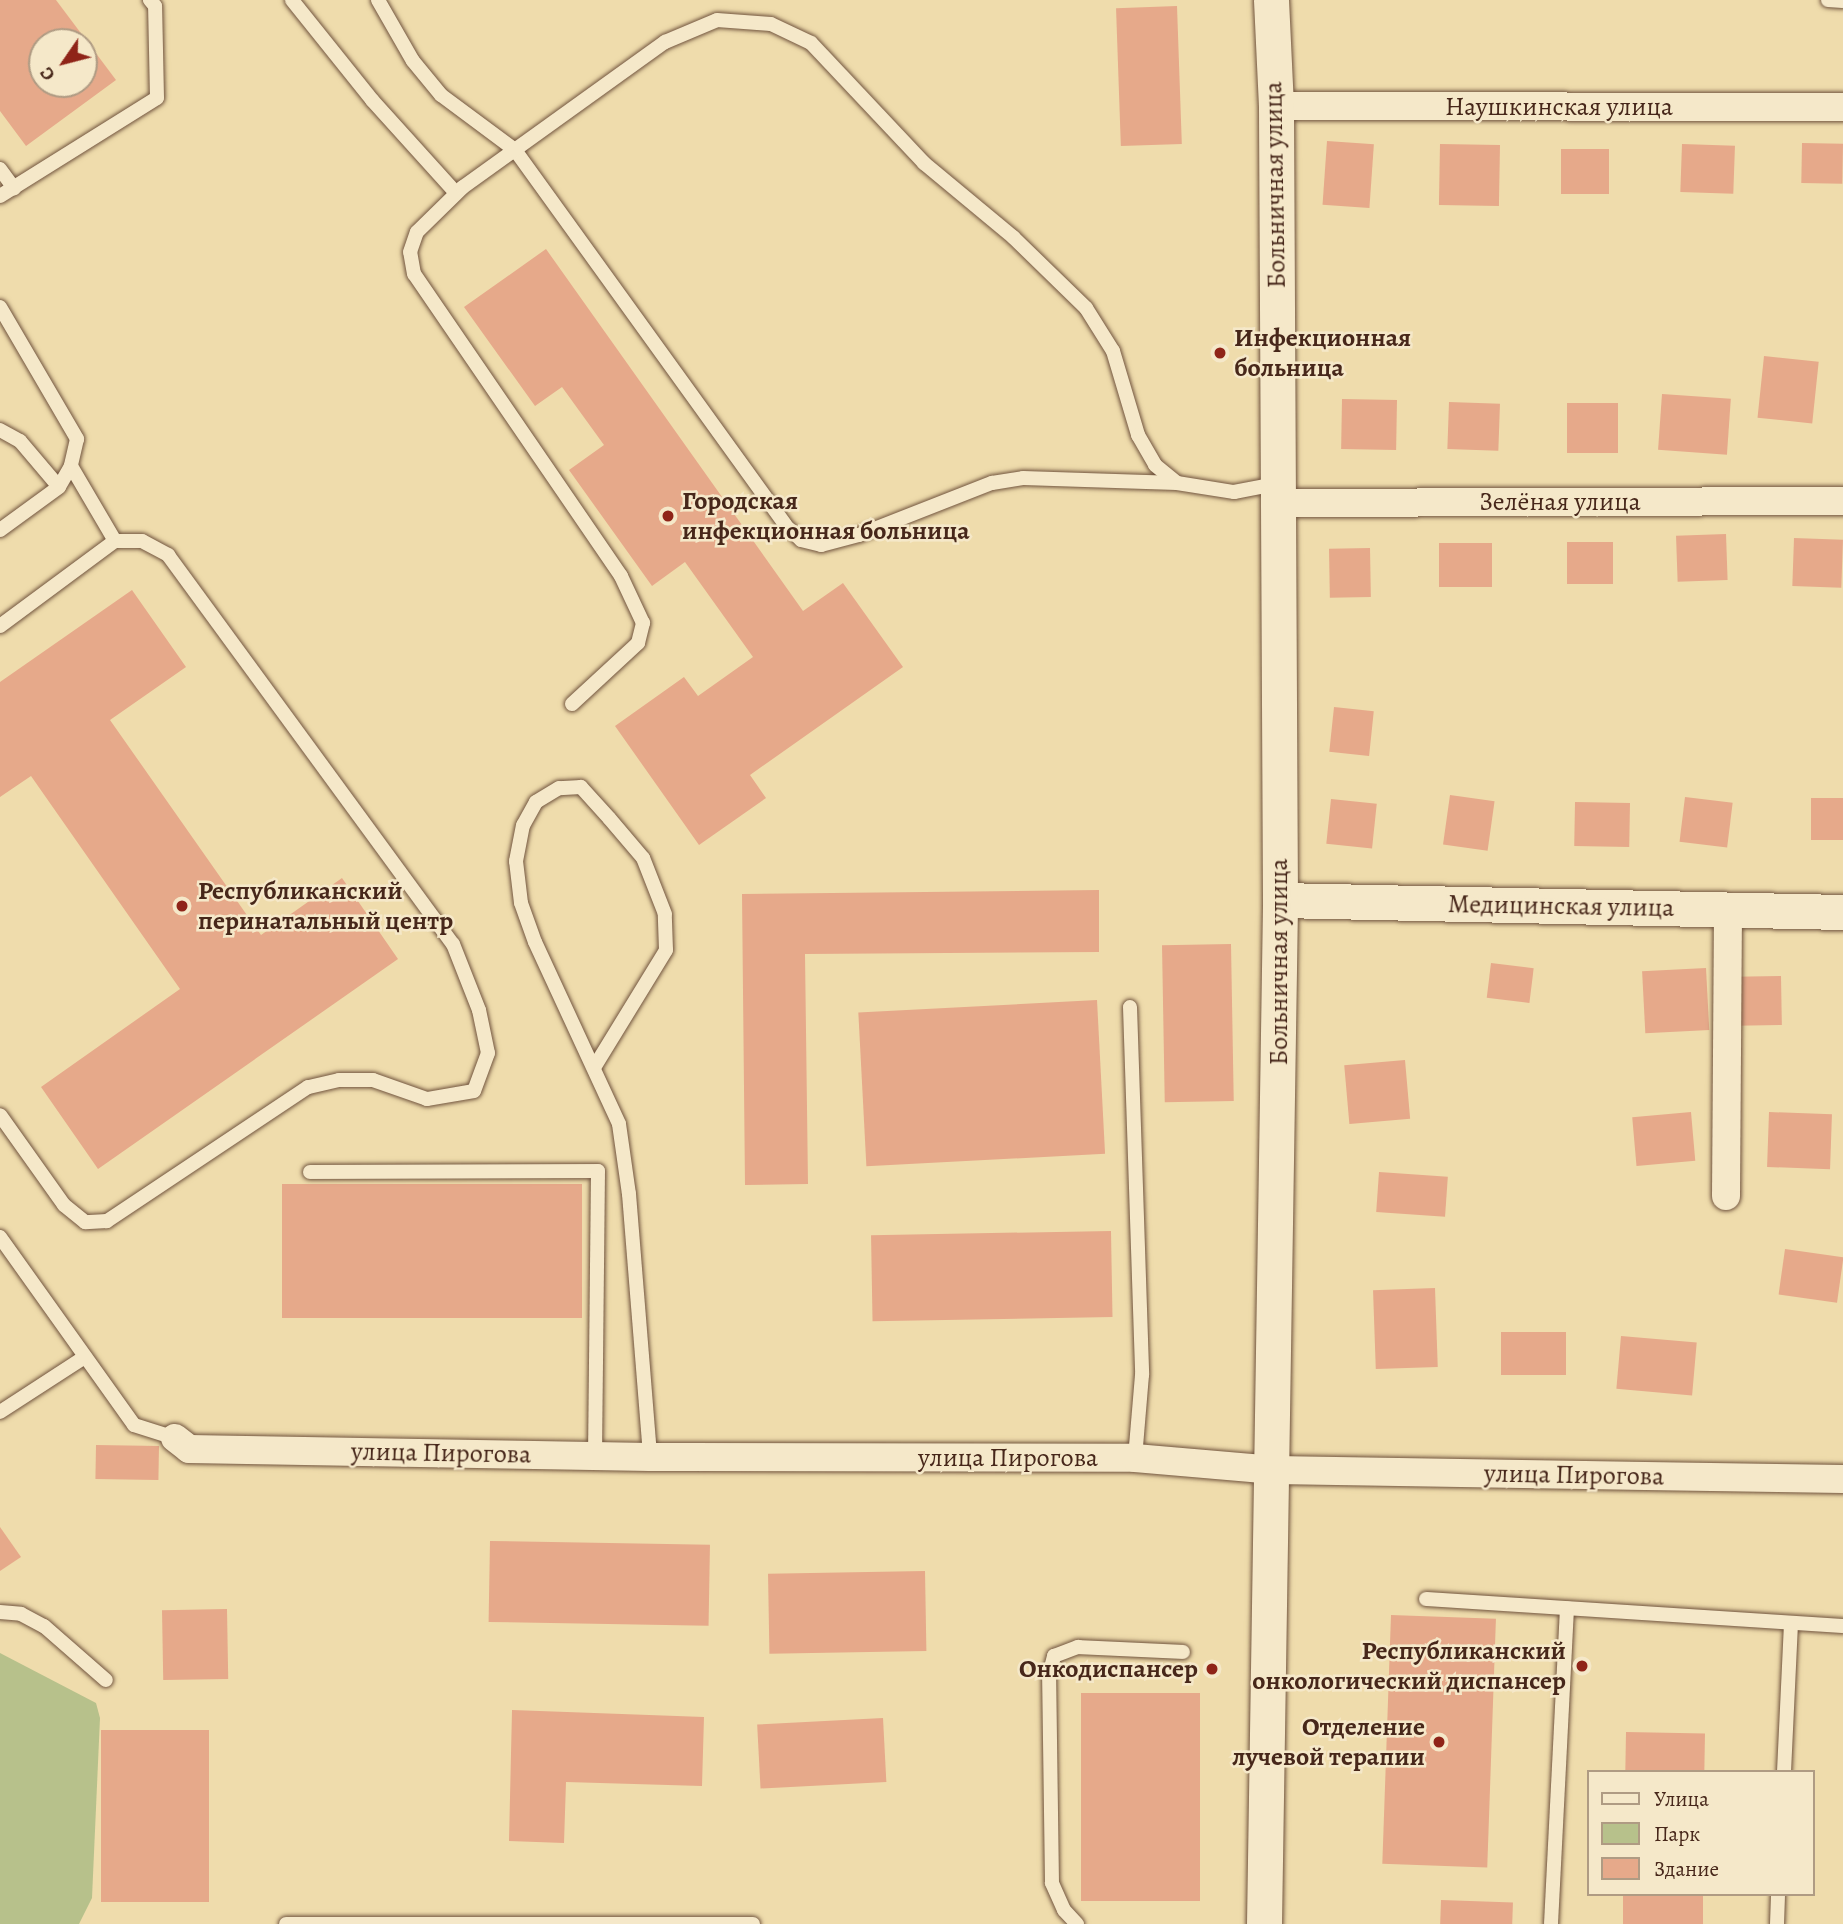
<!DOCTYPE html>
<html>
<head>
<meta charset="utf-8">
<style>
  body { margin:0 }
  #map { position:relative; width:1843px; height:1924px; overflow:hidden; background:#efdcac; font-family:Alegreya,serif }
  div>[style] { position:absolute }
  .green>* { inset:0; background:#b7c18b }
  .building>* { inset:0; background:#e6a98a; transform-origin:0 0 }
  .roads { filter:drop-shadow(0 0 2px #71543e) drop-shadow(0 0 2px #71543e) }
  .service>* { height:14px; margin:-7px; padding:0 7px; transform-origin:7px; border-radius:7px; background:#f5e8c9 }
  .minor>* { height:28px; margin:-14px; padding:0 14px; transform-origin:14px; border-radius:14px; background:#f5e8c9 }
  .tertiary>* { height:35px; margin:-17.5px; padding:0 17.5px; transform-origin:17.5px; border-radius:17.5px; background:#f5e8c9 }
  .dots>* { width:19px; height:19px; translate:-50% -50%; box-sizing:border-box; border:4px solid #f5e8c9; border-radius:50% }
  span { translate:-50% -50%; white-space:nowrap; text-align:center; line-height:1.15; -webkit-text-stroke:5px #f5e8c9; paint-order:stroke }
  .street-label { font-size:26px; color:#47271a }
  .poi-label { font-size:26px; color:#47271a; font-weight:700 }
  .left { translate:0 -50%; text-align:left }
  .right { translate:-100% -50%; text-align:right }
  .legend { position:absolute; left:1587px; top:1770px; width:228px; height:126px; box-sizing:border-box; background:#f5e8c9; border:2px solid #af9b83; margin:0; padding:9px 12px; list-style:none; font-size:21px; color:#47271a }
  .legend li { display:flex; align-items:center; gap:14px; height:35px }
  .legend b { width:35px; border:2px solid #af9b83 }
  .north { position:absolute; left:28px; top:28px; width:70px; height:70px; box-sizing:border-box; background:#f5e8c9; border:2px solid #af9b83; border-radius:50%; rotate:235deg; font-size:19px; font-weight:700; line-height:28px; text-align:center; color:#47271a }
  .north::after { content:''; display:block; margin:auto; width:24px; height:32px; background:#8f2418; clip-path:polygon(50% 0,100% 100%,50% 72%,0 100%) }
</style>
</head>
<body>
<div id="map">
  <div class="green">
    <i style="clip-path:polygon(0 1653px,96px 1703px,100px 1718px,92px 1898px,79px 1924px,0 1924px)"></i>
  </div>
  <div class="building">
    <i style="clip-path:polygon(evenodd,0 0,56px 0,116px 80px,26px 146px,0 111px,0 0,42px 42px,84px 42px,84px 84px,42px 84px,42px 42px)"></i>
    <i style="left:1177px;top:6px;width:138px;height:61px;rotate:88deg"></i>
    <i style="left:1327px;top:141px;width:47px;height:64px;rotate:4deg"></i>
    <i style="left:1802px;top:143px;width:41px;height:40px;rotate:1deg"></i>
    <i style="left:1440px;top:144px;width:60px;height:61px;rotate:1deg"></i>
    <i style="left:1682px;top:144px;width:53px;height:48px;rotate:2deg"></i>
    <i style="left:1561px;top:149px;width:48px;height:45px"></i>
    <i style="clip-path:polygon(546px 249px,803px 611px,843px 583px,903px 667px,750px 775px,766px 798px,699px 845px,615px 726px,684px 677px,698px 696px,753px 657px,685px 562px,652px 586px,569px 470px,604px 445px,562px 387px,535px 406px,464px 307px)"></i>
    <i style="left:1764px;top:356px;width:55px;height:62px;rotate:6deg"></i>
    <i style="left:1662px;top:394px;width:69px;height:56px;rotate:4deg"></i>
    <i style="left:1342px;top:399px;width:55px;height:50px;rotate:1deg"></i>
    <i style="left:1449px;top:402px;width:51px;height:47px;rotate:2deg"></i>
    <i style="left:1618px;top:403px;width:50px;height:51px;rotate:90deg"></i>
    <i style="left:1726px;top:534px;width:46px;height:50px;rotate:88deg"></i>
    <i style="left:1794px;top:538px;width:49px;height:48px;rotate:2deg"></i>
    <i style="left:1567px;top:542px;width:46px;height:42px"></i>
    <i style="left:1492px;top:543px;width:44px;height:53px;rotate:90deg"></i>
    <i style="left:1370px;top:548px;width:49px;height:41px;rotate:89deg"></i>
    <i style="clip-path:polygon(132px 590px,186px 667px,110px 720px,261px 935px,342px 878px,398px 959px,98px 1169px,41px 1087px,180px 989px,31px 776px,0 797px,0 682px)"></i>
    <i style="left:1334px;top:707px;width:40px;height:45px;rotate:6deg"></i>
    <i style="left:1450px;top:795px;width:45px;height:50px;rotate:8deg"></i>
    <i style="left:1685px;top:797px;width:48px;height:45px;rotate:7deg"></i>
    <i style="left:1811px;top:798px;width:32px;height:42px"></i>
    <i style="left:1331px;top:799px;width:46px;height:45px;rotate:6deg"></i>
    <i style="left:1575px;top:802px;width:55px;height:44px;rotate:1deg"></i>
    <i style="clip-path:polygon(1099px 890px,1099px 952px,805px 954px,808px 1184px,745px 1185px,742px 894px)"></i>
    <i style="left:1231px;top:944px;width:157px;height:69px;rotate:89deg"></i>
    <i style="left:1491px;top:963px;width:43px;height:35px;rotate:7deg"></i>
    <i style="left:1706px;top:968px;width:62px;height:64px;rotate:87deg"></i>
    <i style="left:1781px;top:976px;width:49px;height:46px;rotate:89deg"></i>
    <i style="left:1097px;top:1000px;width:154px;height:239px;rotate:87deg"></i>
    <i style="left:1405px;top:1060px;width:59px;height:61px;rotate:85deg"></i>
    <i style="left:1691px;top:1112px;width:49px;height:59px;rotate:85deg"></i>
    <i style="left:1769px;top:1112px;width:63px;height:55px;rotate:2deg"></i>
    <i style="left:1379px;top:1172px;width:69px;height:40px;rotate:4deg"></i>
    <i style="left:282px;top:1184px;width:300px;height:134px"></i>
    <i style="left:1111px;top:1231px;width:86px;height:240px;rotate:89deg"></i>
    <i style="left:1785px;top:1249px;width:59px;height:46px;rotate:8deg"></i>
    <i style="left:1435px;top:1288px;width:79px;height:62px;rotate:88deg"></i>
    <i style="left:1501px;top:1332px;width:65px;height:43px"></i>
    <i style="left:1621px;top:1336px;width:76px;height:53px;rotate:5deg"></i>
    <i style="left:96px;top:1445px;width:63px;height:34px;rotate:1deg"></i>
    <i style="clip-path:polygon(0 1527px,21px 1557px,0 1571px)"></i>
    <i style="left:490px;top:1541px;width:220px;height:81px;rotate:1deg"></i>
    <i style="left:925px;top:1571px;width:80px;height:157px;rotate:89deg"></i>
    <i style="left:227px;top:1609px;width:70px;height:65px;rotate:89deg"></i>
    <i style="left:1391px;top:1615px;width:105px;height:249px;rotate:2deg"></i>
    <i style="left:1200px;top:1693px;width:208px;height:119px;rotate:90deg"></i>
    <i style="clip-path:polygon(512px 1710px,704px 1717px,702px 1786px,566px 1782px,564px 1843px,509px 1841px)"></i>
    <i style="left:883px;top:1718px;width:64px;height:126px;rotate:87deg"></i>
    <i style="left:101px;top:1730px;width:108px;height:172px"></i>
    <i style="left:1626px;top:1732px;width:79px;height:40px;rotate:1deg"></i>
    <i style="left:1623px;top:1894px;width:80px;height:30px"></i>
    <i style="left:1441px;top:1900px;width:72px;height:24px;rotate:2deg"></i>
  </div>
  <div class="roads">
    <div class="service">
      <i style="left:292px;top:0;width:128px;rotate:51.3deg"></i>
      <i style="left:372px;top:100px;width:125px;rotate:47.9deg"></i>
      <i style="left:378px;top:0;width:70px;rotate:60.2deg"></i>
      <i style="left:413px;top:61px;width:44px;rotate:50.5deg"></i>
      <i style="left:441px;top:95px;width:92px;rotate:36.6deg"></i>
      <i style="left:515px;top:150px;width:462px;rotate:54.2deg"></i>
      <i style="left:785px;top:525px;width:22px;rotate:43deg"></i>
      <i style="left:801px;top:540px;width:21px;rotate:14deg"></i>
      <i style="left:821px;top:545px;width:39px;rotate:-15deg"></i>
      <i style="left:859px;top:535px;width:143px;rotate:-21.4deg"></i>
      <i style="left:992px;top:483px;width:31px;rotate:-9deg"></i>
      <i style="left:1023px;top:478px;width:154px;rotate:1.9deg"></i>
      <i style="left:1828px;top:0;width:15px;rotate:4deg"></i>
      <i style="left:0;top:169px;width:24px;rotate:54deg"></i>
      <i style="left:0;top:196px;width:185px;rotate:-32deg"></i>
      <i style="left:157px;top:98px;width:92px;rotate:-91.2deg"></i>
      <i style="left:155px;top:6px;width:8px;rotate:-130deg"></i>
      <i style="left:0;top:307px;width:153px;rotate:59.7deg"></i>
      <i style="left:77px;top:439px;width:28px;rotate:103deg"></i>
      <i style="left:71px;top:466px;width:24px;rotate:120deg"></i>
      <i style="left:59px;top:487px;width:73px;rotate:143.9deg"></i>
      <i style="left:0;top:430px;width:23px;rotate:29deg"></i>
      <i style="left:20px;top:441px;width:60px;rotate:49.7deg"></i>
      <i style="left:71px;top:466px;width:87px;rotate:59.6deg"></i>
      <i style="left:0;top:626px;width:143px;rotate:-36.5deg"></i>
      <i style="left:115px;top:541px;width:27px"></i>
      <i style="left:142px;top:541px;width:30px;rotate:28deg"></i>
      <i style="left:168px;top:555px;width:482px;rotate:53.8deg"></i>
      <i style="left:453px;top:944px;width:71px;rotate:68.5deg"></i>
      <i style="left:479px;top:1010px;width:44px;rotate:78.2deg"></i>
      <i style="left:488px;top:1053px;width:40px;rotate:110.2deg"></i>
      <i style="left:474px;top:1091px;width:48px;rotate:170.3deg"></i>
      <i style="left:427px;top:1099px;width:57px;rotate:-160.6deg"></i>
      <i style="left:373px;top:1080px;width:34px;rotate:180deg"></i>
      <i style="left:339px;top:1080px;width:32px;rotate:167deg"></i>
      <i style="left:308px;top:1087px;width:242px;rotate:146.3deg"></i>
      <i style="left:107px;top:1221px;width:22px;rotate:177deg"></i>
      <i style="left:85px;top:1222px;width:27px;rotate:-141deg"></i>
      <i style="left:64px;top:1205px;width:110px;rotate:-125.4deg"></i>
      <i style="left:572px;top:704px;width:90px;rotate:-42.7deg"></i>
      <i style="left:638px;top:643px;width:21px;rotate:-76deg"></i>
      <i style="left:643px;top:623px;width:52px;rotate:-115.1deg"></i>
      <i style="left:621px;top:576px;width:366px;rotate:-124.4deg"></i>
      <i style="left:414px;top:274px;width:22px;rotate:-100deg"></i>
      <i style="left:410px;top:252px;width:21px;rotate:-71deg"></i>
      <i style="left:417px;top:232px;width:64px;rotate:-44.4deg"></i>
      <i style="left:463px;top:187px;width:249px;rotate:-35.7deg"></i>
      <i style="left:665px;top:42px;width:56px;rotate:-22.9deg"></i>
      <i style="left:717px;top:20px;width:54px;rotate:4.2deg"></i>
      <i style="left:771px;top:24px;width:44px;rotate:25.4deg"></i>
      <i style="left:811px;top:43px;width:165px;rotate:46.7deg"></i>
      <i style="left:924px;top:163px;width:116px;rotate:39.7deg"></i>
      <i style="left:1013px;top:237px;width:102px;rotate:44.2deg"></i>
      <i style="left:1086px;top:308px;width:51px;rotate:57.9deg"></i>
      <i style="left:1113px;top:351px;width:88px;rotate:73.4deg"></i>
      <i style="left:1138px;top:435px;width:34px;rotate:60deg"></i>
      <i style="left:1155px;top:465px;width:28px;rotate:39deg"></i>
      <i style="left:1177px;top:483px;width:58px;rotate:9deg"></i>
      <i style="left:1234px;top:492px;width:43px;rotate:-10.8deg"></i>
      <i style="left:1130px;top:1007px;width:368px;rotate:88.1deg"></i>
      <i style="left:1142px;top:1375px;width:83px;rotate:94.8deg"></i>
      <i style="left:595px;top:1066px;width:136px;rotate:-58.5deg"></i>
      <i style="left:666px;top:950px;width:36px;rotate:-92deg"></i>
      <i style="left:665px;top:914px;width:60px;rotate:-111.4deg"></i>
      <i style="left:643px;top:858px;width:52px;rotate:-130.4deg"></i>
      <i style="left:609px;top:818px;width:42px;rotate:-132.1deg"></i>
      <i style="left:581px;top:787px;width:22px;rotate:177deg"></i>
      <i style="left:559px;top:788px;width:27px;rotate:149deg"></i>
      <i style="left:536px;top:802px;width:26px;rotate:119deg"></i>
      <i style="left:523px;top:825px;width:37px;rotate:101deg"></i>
      <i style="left:516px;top:861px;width:42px;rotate:83.2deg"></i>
      <i style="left:521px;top:903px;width:41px;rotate:70.3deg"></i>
      <i style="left:535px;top:942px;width:200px;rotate:65.2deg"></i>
      <i style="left:619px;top:1124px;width:71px;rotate:81.9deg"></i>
      <i style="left:629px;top:1194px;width:264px;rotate:85.4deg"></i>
      <i style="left:310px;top:1172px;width:288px;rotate:-0.2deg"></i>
      <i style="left:598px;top:1171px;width:285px;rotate:90.6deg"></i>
      <i style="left:0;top:1237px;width:231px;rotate:54.5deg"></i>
      <i style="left:134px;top:1425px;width:43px;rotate:17.6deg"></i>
      <i style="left:0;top:1412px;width:99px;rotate:-33deg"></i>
      <i style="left:1426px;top:1599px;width:418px;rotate:3.7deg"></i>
      <i style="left:0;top:1612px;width:21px;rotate:5deg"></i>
      <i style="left:21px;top:1614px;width:26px;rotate:28deg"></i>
      <i style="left:44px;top:1626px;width:82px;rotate:41.1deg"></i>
      <i style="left:1784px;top:1772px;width:149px;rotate:-87.3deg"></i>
      <i style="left:286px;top:1924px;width:467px"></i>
      <i style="left:1077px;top:1924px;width:19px;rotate:-133deg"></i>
      <i style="left:1064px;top:1910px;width:30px;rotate:-114deg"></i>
      <i style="left:1052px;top:1883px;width:208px;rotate:-90.8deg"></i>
      <i style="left:1049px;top:1675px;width:20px;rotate:-75deg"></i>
      <i style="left:1054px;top:1656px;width:26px;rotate:-21deg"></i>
      <i style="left:1078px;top:1647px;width:105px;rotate:2.7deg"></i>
      <i style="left:1551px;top:1924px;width:316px;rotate:-87.1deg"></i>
      <i style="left:1777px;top:1924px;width:30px;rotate:-88deg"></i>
    </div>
    <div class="minor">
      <i style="left:1276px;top:106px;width:567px;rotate:0.1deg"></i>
      <i style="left:1276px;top:503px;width:567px;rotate:-0.2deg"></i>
      <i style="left:1726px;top:1196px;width:287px;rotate:-89.6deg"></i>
      <i style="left:175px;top:1438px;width:18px;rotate:38deg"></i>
      <i style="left:189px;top:1449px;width:461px;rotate:1deg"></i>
      <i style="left:650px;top:1457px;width:485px;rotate:0.1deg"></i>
      <i style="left:1135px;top:1458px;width:140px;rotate:4.9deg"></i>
      <i style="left:1274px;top:1470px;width:569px;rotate:0.91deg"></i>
    </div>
    <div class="tertiary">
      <i style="left:1280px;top:900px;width:563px;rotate:1.22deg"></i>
      <i style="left:1264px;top:1924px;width:1024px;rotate:-89.1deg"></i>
      <i style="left:1280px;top:900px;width:794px;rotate:-90.29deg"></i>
      <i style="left:1276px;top:106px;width:106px;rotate:-92.7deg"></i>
    </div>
  </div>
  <div class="dots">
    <i style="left:1220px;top:353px;background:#8f2418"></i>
    <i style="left:668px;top:516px;background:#8f2418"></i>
    <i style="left:182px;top:906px;background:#8f2418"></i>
    <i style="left:1582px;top:1666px;background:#8f2418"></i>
    <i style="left:1212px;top:1669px;background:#8f2418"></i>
    <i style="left:1439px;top:1742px;background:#8f2418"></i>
  </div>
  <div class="street-label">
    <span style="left:1559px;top:107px">Наушкинская улица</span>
    <span style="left:1275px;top:185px;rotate:-91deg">Больничная улица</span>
    <span style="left:1560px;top:502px">Зелёная улица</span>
    <span style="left:1561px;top:906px;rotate:1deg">Медицинская улица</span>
    <span style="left:1279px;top:962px;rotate:-90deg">Больничная улица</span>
    <span style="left:441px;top:1453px;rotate:1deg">улица Пирогова</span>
    <span style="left:1008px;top:1458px">улица Пирогова</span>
    <span style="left:1574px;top:1475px;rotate:1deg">улица Пирогова</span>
  </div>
  <div class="poi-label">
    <span class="left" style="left:1234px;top:353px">Инфекционная<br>больница</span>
    <span class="left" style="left:682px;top:516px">Городская<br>инфекционная больница</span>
    <span class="left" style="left:198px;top:906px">Республиканский<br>перинатальный центр</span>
    <span class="right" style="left:1566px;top:1666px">Республиканский<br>онкологический диспансер</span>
    <span class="right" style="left:1198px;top:1669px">Онкодиспансер</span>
    <span class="right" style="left:1425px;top:1742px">Отделение<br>лучевой терапии</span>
  </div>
  <ul class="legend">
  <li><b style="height:9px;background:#f5e8c9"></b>Улица</li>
  <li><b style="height:19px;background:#b7c18b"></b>Парк</li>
  <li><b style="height:19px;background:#e6a98a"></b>Здание</li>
  </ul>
  <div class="north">С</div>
</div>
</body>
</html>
